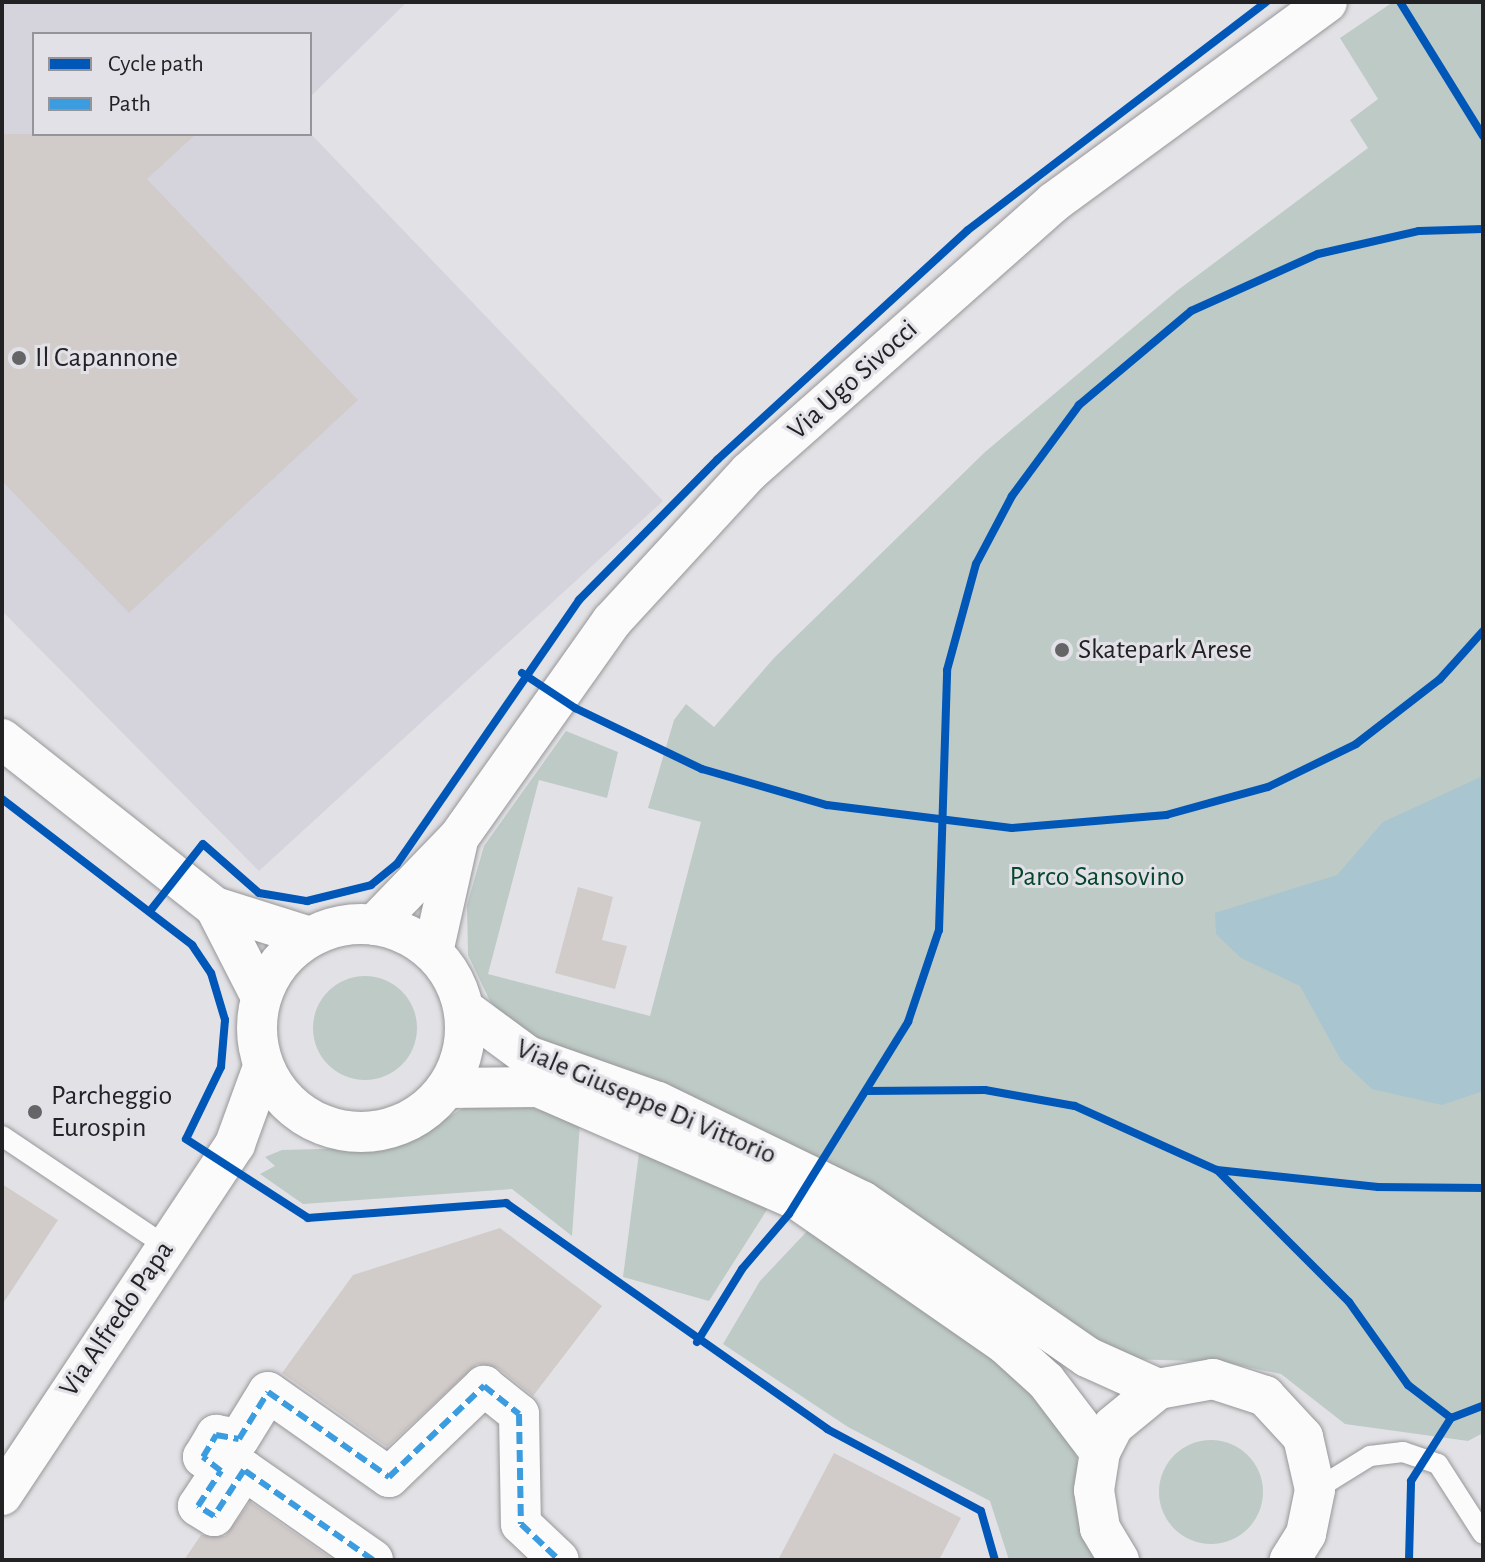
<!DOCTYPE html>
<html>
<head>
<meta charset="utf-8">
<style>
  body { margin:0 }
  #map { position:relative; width:1485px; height:1562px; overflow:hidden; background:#e2e2e6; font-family:"Alegreya Sans",sans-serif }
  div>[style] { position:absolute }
  .built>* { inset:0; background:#d5d4dd }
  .green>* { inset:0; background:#becac5 }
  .round { border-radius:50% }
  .water>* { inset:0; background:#a9c5d0 }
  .building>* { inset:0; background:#d1cbc9 }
  .roads { filter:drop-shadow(0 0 2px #97979a) drop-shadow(0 0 2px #97979a) }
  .lane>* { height:20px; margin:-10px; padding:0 10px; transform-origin:10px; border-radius:10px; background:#fbfbfb }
  .street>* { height:40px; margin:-20px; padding:0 20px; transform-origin:20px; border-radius:20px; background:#fbfbfb }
  .street>.ring { margin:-20px; padding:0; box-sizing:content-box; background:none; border:40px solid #fbfbfb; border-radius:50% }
  .quiet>* { height:6px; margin-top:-3px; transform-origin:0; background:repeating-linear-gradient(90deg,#3c9ce0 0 12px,transparent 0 18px) }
  .cycleway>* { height:8px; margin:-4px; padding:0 4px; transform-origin:4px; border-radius:4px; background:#0057b8 }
  .dots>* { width:22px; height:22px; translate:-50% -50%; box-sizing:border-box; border:4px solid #e1e1e7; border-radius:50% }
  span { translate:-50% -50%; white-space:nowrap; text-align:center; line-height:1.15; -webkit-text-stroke:6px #e1e1e7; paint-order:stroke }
  .poi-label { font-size:28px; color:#222224 }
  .left { translate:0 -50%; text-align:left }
  .street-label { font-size:28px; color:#222224 }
  .park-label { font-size:28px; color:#06462b }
  .frame { position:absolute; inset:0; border:4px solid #222224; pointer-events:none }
  .legend { position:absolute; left:32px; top:32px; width:280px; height:104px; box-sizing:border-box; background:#e1e1e7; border:2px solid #959599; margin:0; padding:10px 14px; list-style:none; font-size:24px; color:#222224 }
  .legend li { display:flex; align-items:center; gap:16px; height:40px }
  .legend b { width:40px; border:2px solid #959599 }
</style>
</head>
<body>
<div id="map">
  <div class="built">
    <i style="clip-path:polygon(2px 2px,407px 2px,310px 97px,310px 34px,34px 34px,34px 134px,310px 133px,663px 501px,259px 871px,2px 611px)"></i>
  </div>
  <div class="green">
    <i style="clip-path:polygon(1393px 2px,1483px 2px,1483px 1433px,1468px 1441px,1345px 1424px,1281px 1374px,1223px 1362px,1129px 1359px,1058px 1323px,932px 1227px,825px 1160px,520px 1033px,490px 1001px,468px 955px,467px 905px,484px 846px,566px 731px,618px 752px,607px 798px,539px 780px,488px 974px,650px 1016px,701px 822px,648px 808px,674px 720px,686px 704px,714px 727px,774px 658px,985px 452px,1178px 290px,1368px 148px,1350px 120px,1378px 99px,1340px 38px)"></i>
    <i class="round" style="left:313px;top:976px;width:104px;height:104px"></i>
    <i style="clip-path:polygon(514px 1102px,580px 1123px,572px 1236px,512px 1189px,303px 1204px,260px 1174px,275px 1166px,265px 1157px,282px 1150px,395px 1147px,469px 1105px)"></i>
    <i style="clip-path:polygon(640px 1145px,770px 1205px,709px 1301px,623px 1277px)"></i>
    <i style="clip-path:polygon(811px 1227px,1028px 1383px,1074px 1444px,1095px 1560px,1009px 1560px,990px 1501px,848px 1427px,723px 1344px,760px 1281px)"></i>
    <i class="round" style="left:1159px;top:1440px;width:104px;height:104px"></i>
  </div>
  <div class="water">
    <i style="clip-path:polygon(1483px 776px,1483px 1091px,1442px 1105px,1372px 1089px,1341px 1060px,1300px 986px,1241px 958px,1216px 934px,1215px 913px,1337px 875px,1383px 822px)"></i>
  </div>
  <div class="building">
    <i style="clip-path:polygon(2px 134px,196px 134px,147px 179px,358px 400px,129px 613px,2px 481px)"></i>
    <i style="clip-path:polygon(578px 887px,613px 897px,602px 940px,627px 946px,615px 989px,555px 973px)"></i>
    <i style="clip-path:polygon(2px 1184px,58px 1220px,2px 1305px)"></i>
    <i style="clip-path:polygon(500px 1228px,602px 1306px,533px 1396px,498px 1368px,477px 1364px,387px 1447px,282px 1373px,353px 1275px)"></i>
    <i style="clip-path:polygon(834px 1453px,961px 1518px,939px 1560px,778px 1560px)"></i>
    <i style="clip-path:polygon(250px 1502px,333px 1560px,184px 1560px,201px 1535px,225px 1536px)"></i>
  </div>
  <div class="roads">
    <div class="lane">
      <i style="left:2px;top:1136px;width:197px;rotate:33.9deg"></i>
      <i style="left:1315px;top:1490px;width:65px;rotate:-31.7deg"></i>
      <i style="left:1370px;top:1456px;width:33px;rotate:-7deg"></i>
      <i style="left:1403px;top:1452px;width:37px;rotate:19deg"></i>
      <i style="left:1438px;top:1464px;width:83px;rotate:57.3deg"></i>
    </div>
    <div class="street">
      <i style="left:2px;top:739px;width:271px;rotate:38.3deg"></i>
      <i style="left:215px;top:907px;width:100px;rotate:17.5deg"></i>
      <i style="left:215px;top:907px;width:101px;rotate:62.9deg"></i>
      <i class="ring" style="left:257px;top:924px;width:168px;height:168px"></i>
      <i style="left:374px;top:925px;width:122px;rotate:-46deg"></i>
      <i style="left:459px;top:837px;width:265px;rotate:-54.7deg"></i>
      <i style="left:612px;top:621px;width:202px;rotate:-47.4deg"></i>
      <i style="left:749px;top:472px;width:407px;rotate:-41.5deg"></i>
      <i style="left:1054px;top:202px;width:338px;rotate:-36.2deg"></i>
      <i style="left:433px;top:952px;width:110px;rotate:-77.4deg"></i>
      <i style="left:464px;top:1009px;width:79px;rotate:36.3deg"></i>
      <i style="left:528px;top:1056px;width:138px;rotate:19.5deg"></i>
      <i style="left:658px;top:1102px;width:227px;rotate:25.9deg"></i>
      <i style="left:862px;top:1201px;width:274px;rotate:34.7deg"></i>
      <i style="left:1087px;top:1357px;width:78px;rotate:24.3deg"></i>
      <i style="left:447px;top:1088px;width:91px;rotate:-0.6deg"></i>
      <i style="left:538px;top:1087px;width:283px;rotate:23.5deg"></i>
      <i style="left:798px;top:1200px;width:252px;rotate:34.8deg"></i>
      <i style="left:1005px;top:1344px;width:55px;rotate:42.1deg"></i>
      <i style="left:1046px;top:1381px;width:89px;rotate:52.7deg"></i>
      <i style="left:2px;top:1495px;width:421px;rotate:-56.4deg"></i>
      <i style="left:235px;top:1144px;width:82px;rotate:-70deg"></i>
      <i style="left:373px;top:1560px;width:157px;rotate:-145.1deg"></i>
      <i style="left:244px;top:1470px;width:55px;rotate:123.1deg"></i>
      <i style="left:214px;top:1516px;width:19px;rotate:-148deg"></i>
      <i style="left:198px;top:1506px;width:42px;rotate:-56.7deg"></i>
      <i style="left:221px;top:1471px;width:23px;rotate:-142deg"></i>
      <i style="left:203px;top:1457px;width:26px;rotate:-59deg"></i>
      <i style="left:216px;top:1435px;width:23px;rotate:10deg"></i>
      <i style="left:239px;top:1439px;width:55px;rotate:-58.3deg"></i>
      <i style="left:268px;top:1392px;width:148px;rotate:35.1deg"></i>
      <i style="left:389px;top:1477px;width:132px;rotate:-43.8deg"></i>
      <i style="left:484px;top:1386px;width:45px;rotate:38.7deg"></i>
      <i style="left:519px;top:1414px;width:110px;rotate:89deg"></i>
      <i style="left:521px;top:1524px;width:52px;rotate:43.5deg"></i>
      <i style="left:1119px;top:1560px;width:37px;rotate:-121deg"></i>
      <i style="left:1100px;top:1528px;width:38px;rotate:-99deg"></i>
      <i style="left:1094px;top:1490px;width:38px;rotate:-81deg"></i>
      <i style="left:1100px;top:1452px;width:29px;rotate:-63deg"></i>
      <i style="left:1113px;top:1426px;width:58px;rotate:-39.4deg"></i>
      <i style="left:1158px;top:1389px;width:56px;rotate:-10.3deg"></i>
      <i style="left:1213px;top:1379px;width:55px;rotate:18.1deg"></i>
      <i style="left:1265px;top:1396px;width:56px;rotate:47.2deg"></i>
      <i style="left:1303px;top:1437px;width:54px;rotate:77.2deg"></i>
      <i style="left:1315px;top:1490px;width:45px;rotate:101.6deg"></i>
      <i style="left:1306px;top:1534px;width:31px;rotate:122deg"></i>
    </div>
  </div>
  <div class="quiet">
    <i style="left:373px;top:1560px;width:157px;rotate:-145.1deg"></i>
    <i style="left:244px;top:1470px;width:55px;rotate:123.1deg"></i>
    <i style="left:214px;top:1516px;width:19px;rotate:-148deg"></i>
    <i style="left:198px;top:1506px;width:42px;rotate:-56.7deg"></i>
    <i style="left:221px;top:1471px;width:23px;rotate:-142deg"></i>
    <i style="left:203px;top:1457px;width:26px;rotate:-59deg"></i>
    <i style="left:216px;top:1435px;width:23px;rotate:10deg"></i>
    <i style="left:239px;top:1439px;width:55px;rotate:-58.3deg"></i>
    <i style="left:268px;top:1392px;width:148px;rotate:35.1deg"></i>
    <i style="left:389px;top:1477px;width:132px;rotate:-43.8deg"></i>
    <i style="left:484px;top:1386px;width:45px;rotate:38.7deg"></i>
    <i style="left:519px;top:1414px;width:110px;rotate:89deg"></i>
    <i style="left:521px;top:1524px;width:52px;rotate:43.5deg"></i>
  </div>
  <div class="cycleway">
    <i style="left:1400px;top:2px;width:158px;rotate:58.2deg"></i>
    <i style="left:522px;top:673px;width:64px;rotate:33.4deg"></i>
    <i style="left:575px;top:708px;width:141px;rotate:25.7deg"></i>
    <i style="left:702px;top:769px;width:130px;rotate:16.1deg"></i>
    <i style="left:827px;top:805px;width:186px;rotate:7.1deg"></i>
    <i style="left:1012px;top:828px;width:155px;rotate:-4.8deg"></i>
    <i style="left:1166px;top:815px;width:106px;rotate:-15.4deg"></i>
    <i style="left:1268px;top:787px;width:98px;rotate:-26deg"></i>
    <i style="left:1356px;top:744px;width:106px;rotate:-37.7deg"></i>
    <i style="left:1440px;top:679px;width:64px;rotate:-48.1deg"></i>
    <i style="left:2px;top:799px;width:240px;rotate:37.5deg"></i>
    <i style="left:192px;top:945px;width:34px;rotate:56deg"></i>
    <i style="left:211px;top:973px;width:49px;rotate:73.4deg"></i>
    <i style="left:225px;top:1020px;width:47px;rotate:94.9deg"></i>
    <i style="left:221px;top:1067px;width:80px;rotate:115.9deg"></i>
    <i style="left:186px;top:1139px;width:145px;rotate:32.9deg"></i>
    <i style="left:308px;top:1218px;width:199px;rotate:-4.3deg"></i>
    <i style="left:506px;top:1203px;width:393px;rotate:35.1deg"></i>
    <i style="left:827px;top:1429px;width:174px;rotate:28deg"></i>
    <i style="left:981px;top:1511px;width:51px;rotate:74.1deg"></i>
    <i style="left:150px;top:911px;width:85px;rotate:-51.7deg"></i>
    <i style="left:203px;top:844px;width:74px;rotate:41.2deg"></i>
    <i style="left:259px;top:893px;width:49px;rotate:9.5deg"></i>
    <i style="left:307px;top:901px;width:66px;rotate:-14deg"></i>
    <i style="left:371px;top:885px;width:33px;rotate:-39deg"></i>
    <i style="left:397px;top:864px;width:321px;rotate:-55.4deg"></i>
    <i style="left:579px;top:600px;width:197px;rotate:-45.4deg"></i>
    <i style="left:717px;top:460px;width:340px;rotate:-42.5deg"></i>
    <i style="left:968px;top:230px;width:375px;rotate:-37.4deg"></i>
    <i style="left:866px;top:1091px;width:119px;rotate:-0.5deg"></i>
    <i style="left:985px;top:1090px;width:91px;rotate:10.1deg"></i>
    <i style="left:1075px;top:1106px;width:156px;rotate:24.3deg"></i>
    <i style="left:1217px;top:1170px;width:187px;rotate:45deg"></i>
    <i style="left:1349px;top:1302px;width:102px;rotate:54.6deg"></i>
    <i style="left:1408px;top:1385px;width:54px;rotate:37.5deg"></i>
    <i style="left:1451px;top:1418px;width:34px;rotate:-21deg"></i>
    <i style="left:1217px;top:1170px;width:162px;rotate:6deg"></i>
    <i style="left:1378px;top:1187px;width:105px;rotate:0.5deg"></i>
    <i style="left:697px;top:1342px;width:86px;rotate:-58.3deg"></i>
    <i style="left:742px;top:1269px;width:72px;rotate:-49.5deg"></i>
    <i style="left:789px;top:1214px;width:226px;rotate:-58.2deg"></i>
    <i style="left:908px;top:1022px;width:97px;rotate:-71.4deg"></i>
    <i style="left:939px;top:930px;width:260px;rotate:-88.2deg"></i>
    <i style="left:947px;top:670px;width:110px;rotate:-74.7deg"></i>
    <i style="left:976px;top:564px;width:77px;rotate:-62.1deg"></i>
    <i style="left:1012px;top:496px;width:113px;rotate:-53.6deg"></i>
    <i style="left:1079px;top:405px;width:146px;rotate:-40deg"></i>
    <i style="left:1191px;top:311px;width:139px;rotate:-24.2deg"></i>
    <i style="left:1318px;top:254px;width:104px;rotate:-12.8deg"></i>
    <i style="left:1419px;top:231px;width:64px;rotate:-1.8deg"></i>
    <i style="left:1409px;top:1560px;width:79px;rotate:-88.5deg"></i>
    <i style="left:1411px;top:1481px;width:75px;rotate:-57.6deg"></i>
  </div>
  <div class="dots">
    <i style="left:19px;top:358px;background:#656568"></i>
    <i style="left:1062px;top:650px;background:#656568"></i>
    <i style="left:35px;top:1112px;background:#656568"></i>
  </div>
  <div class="poi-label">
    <span class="left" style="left:35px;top:358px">Il Capannone</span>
    <span class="left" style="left:1078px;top:650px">Skatepark Arese</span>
    <span class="left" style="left:51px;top:1112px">Parcheggio<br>Eurospin</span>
  </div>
  <div class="street-label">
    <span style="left:853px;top:380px;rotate:-42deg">Via Ugo Sivocci</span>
    <span style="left:646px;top:1102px;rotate:23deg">Viale Giuseppe Di Vittorio</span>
    <span style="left:117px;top:1319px;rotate:-56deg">Via Alfredo Papa</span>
  </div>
  <div class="park-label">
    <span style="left:1097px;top:877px">Parco Sansovino</span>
  </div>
  <div class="frame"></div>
  <ul class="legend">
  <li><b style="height:10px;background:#0057b8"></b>Cycle path</li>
  <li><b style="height:10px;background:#3c9ce0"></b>Path</li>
  </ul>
</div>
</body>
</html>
